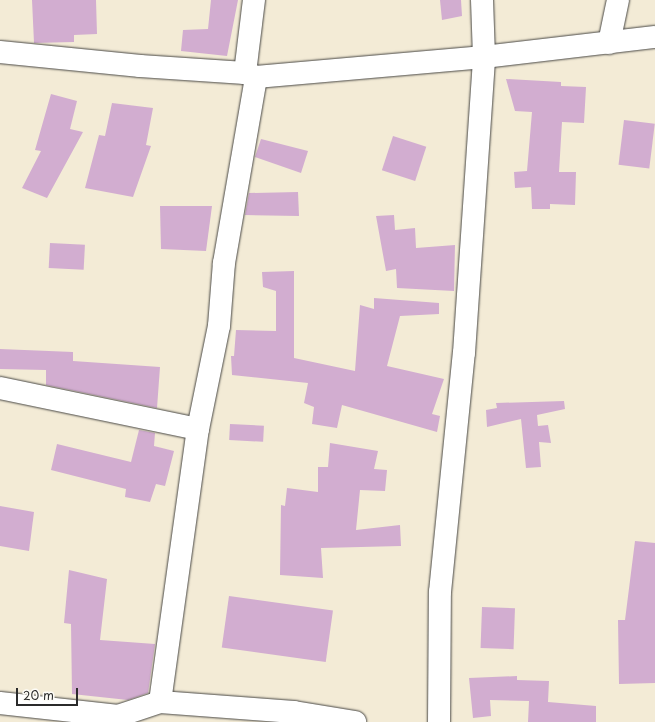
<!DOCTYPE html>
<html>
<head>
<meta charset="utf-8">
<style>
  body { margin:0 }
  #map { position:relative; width:655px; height:722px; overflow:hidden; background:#f3ebd6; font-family:"Playpen Sans",sans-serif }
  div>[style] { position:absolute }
  .building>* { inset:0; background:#d2add0; transform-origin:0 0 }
  .roads { filter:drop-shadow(0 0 1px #494845) drop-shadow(0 0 1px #494845) }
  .street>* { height:22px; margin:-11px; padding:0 11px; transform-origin:11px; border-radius:11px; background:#fff }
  span { translate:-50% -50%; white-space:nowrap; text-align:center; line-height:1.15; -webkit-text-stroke:4px #fdfcf7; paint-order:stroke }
  .scale { position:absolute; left:16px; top:688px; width:62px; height:18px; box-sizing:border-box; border:2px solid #2b2b2b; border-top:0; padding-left:5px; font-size:12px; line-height:14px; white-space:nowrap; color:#2b2b2b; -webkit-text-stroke:3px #fdfcf7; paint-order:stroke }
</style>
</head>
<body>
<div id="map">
  <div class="building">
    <i style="clip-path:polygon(32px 0,96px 0,97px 34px,74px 35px,74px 42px,34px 43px)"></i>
    <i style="clip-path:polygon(211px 0,238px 0,227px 56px,181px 51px,183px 30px,208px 29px)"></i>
    <i style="clip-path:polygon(440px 0,461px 0,462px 16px,442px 20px)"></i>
    <i style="clip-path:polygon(506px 79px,561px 82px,561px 86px,586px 87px,584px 123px,562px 122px,559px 172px,576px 172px,575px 205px,550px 204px,550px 209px,532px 209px,531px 187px,515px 188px,514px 172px,527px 171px,532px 112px,515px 111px)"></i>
    <i style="clip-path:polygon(51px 94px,77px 101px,70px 129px,83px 132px,47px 198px,22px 188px,41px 151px,35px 150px)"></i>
    <i style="clip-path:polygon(112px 103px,153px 108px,146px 145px,151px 146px,133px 197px,85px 188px,99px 135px,105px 136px)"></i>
    <i style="left:624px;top:120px;width:31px;height:45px;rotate:7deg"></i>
    <i style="left:393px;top:136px;width:35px;height:36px;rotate:18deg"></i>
    <i style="clip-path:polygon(261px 139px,308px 151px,301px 173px,255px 157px)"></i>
    <i style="clip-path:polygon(298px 192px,299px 216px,245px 215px,249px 193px)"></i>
    <i style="clip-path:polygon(160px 206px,212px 206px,206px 251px,161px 249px)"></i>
    <i style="clip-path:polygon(394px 215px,395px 230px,415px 228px,416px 248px,455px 245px,454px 291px,397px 288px,396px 269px,386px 271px,376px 216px)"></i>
    <i style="left:50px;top:243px;width:35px;height:25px;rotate:3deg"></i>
    <i style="clip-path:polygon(294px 271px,294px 358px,355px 371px,360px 305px,374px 309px,374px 298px,439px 303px,439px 314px,400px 316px,387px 366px,444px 379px,432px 414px,440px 416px,437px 432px,342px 405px,337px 428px,312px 424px,314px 407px,304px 403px,308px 383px,232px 375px,231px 356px,234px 356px,236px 330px,276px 331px,276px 291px,263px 287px,262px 272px)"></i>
    <i style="clip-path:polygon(0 349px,73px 352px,73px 361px,160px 367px,157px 408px,46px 385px,46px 370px,0 369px)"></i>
    <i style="clip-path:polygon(564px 401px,565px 409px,537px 415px,538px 426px,548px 425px,551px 443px,539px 442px,541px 467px,526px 468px,521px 419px,487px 427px,486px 410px,497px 408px,496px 403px)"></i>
    <i style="left:230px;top:424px;width:34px;height:16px;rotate:3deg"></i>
    <i style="clip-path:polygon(139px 430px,155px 433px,154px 446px,174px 451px,165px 486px,156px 484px,150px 502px,125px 497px,126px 489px,51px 470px,57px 444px,131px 462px)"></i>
    <i style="clip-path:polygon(330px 443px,378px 451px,374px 469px,387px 470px,385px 491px,360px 490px,356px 530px,400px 525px,401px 546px,321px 548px,323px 578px,280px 575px,281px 505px,285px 506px,287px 488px,318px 492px,318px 467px,328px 467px)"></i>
    <i style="clip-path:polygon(0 506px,34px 512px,29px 551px,0 546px)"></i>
    <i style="clip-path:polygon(635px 541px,655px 543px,655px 683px,619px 684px,618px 620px,625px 620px)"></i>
    <i style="clip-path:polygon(69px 570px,107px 579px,100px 640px,155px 644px,148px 693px,128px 700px,72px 694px,71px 624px,64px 623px)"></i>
    <i style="left:229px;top:596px;width:105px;height:52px;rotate:8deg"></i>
    <i style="left:482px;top:607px;width:33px;height:41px;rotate:2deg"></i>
    <i style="clip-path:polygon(517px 676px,517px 680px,549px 681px,548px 702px,596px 706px,596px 722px,528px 722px,529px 701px,490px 700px,491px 716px,473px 718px,469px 678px)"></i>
  </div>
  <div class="roads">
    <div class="street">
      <i style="left:609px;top:43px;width:44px;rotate:-78.2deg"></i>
      <i style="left:0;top:52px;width:141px;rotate:5.7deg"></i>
      <i style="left:140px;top:66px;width:105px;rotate:3.8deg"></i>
      <i style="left:245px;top:73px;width:12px;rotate:20deg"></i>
      <i style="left:256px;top:77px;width:229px;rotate:-5deg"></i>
      <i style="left:484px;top:57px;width:172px;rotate:-6.7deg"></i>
      <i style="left:245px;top:73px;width:74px;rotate:-83deg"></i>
      <i style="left:0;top:388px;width:202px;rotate:11.7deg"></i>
      <i style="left:160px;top:702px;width:134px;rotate:4.3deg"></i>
      <i style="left:294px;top:712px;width:62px;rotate:9.3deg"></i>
      <i style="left:0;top:703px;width:119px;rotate:6.3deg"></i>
      <i style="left:118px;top:716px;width:44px;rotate:-18.4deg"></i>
      <i style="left:160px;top:702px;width:276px;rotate:-82.1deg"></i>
      <i style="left:198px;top:429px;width:105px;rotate:-78.5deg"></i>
      <i style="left:219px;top:326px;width:63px;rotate:-85.5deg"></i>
      <i style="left:224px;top:263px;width:189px;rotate:-80.2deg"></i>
      <i style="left:439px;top:722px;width:130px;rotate:-89.6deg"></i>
      <i style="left:440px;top:592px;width:240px;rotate:-84.3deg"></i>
      <i style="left:464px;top:353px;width:297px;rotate:-86.1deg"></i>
      <i style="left:484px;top:57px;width:57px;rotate:-92deg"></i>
    </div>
  </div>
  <div class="scale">20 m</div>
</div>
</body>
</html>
